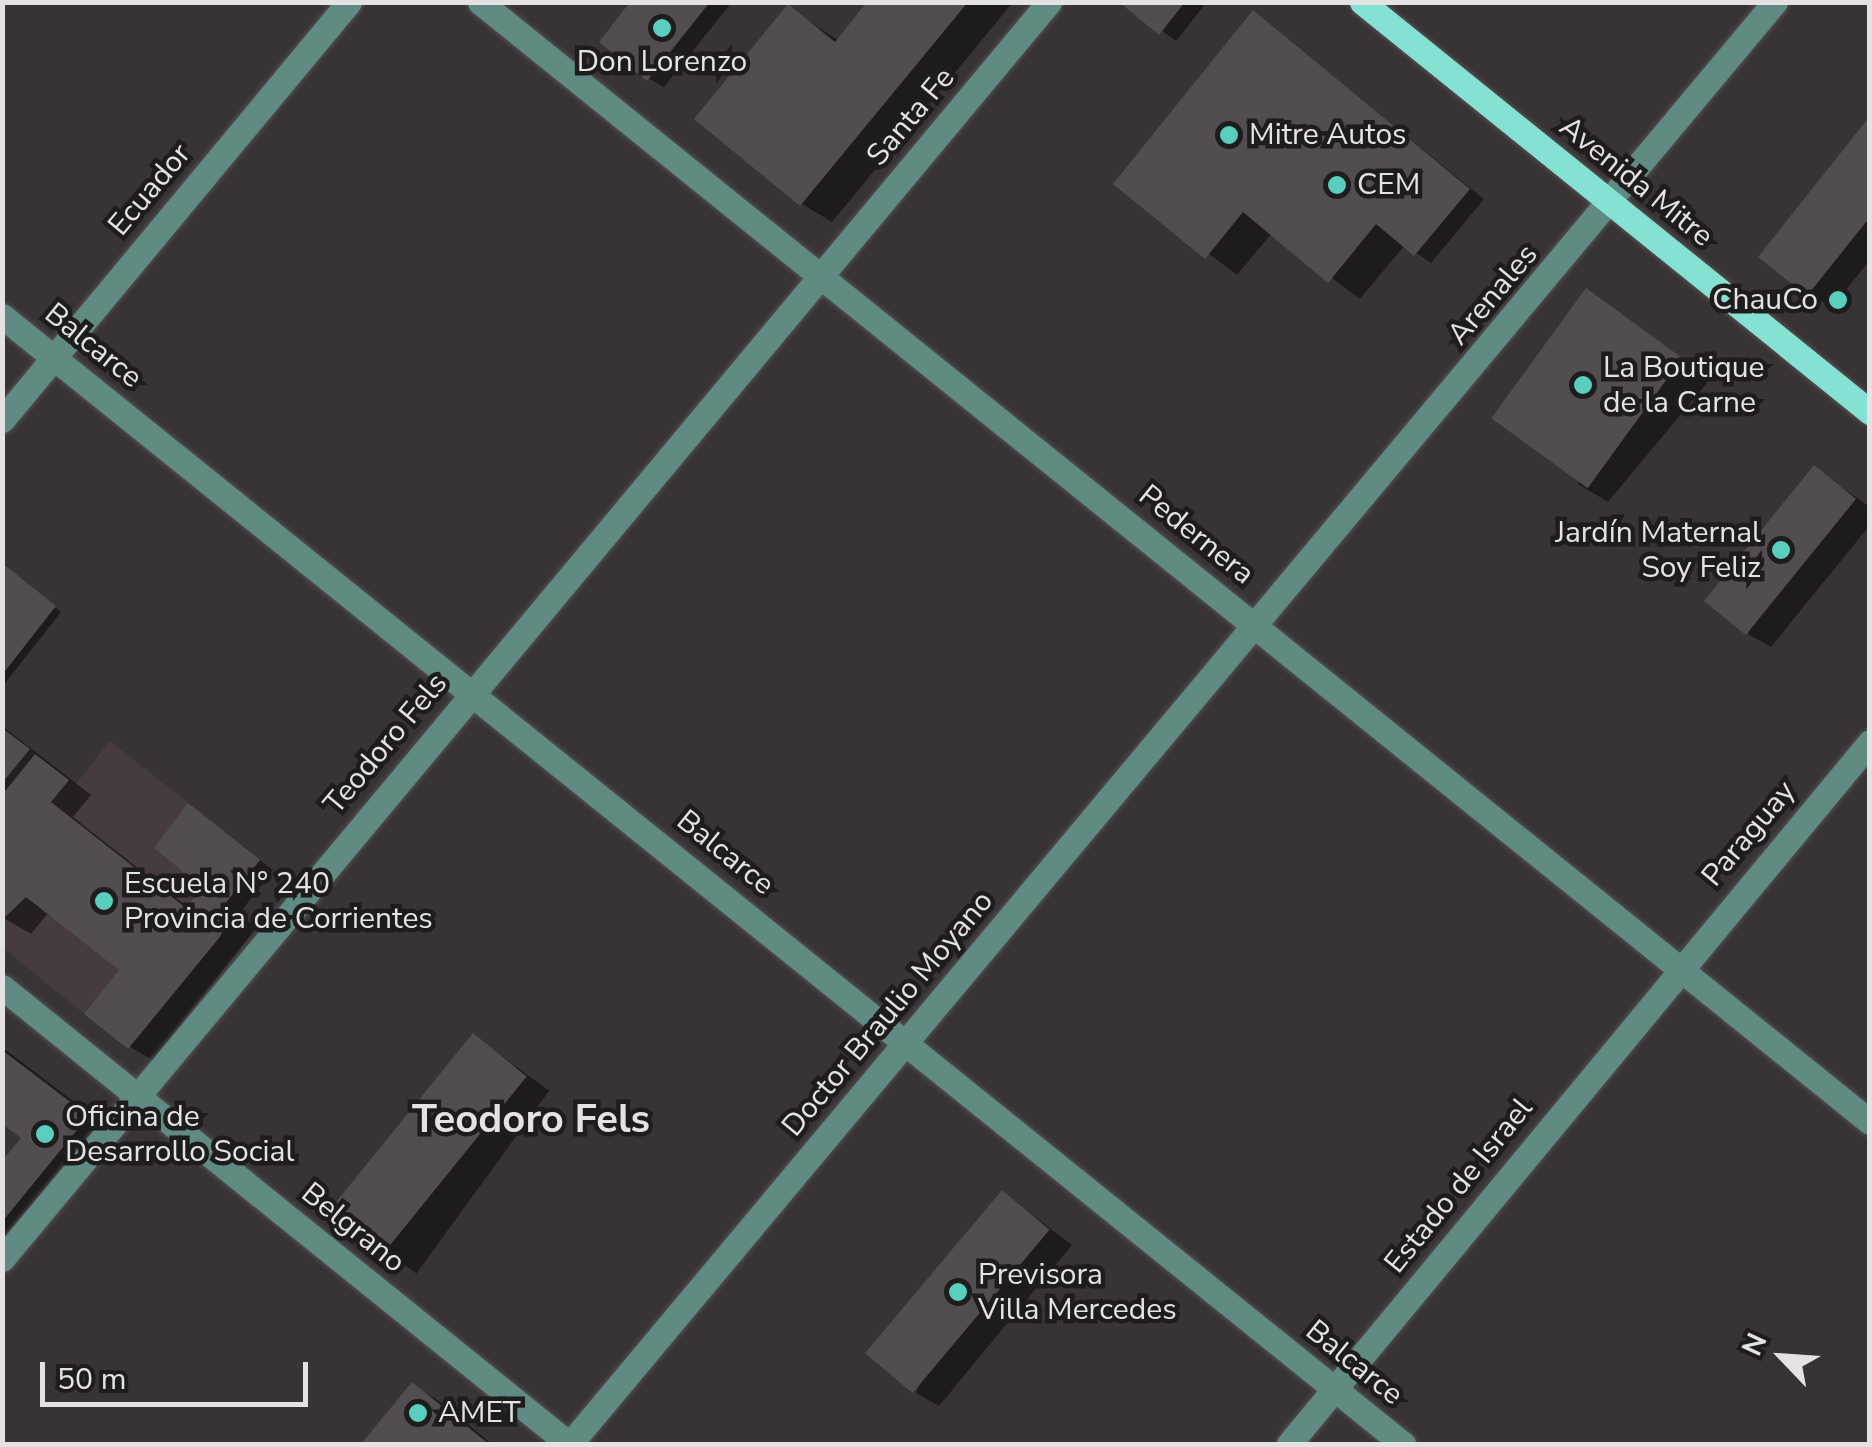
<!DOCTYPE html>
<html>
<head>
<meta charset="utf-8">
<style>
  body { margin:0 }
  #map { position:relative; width:1872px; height:1447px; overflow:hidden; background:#383436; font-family:"Nunito Sans",sans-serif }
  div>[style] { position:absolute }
  .built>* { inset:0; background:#463b41 }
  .shadow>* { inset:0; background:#0007; transform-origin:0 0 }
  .building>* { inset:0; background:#524d50; transform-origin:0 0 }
  .roads { filter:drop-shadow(0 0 2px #545052) drop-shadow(0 0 2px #545052) }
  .minor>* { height:25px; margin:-12.5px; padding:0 12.5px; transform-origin:12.5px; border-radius:12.5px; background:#608b83 }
  .major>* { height:25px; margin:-12.5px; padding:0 12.5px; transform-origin:12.5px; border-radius:12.5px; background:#85e1d1 }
  .dots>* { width:28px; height:28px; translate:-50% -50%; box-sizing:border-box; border:5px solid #1e1c1d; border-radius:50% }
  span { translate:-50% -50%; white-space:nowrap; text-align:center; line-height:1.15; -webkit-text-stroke:9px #1e1c1d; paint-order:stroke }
  .poi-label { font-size:30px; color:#e5e2e3 }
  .left { translate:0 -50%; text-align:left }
  .right { translate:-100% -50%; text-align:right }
  .street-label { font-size:30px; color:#e5e2e3 }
  .district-label { font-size:40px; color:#e7e1e4; font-weight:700 }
  .frame { position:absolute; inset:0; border:5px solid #e5e2e3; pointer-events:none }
  .north { position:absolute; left:1732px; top:1307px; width:100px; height:100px; -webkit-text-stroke:8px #1e1c1d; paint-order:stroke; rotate:295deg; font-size:28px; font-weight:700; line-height:40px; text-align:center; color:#e5e2e3 }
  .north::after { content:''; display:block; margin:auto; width:35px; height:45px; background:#e5e2e3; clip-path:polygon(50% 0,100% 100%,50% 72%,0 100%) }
  .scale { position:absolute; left:40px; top:1362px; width:268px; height:45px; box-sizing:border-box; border:5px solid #e5e2e3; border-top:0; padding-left:12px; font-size:30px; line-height:35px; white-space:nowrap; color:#e5e2e3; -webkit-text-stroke:8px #1e1c1d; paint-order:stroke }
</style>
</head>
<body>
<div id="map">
  <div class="built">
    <i style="clip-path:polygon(2px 728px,75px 785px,110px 741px,260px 860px,224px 905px,234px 913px,219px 938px,128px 1049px,3px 948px)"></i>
  </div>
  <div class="shadow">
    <i style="clip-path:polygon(633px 2px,732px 2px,664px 87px,648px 78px)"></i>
    <i style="clip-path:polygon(871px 2px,1013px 2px,832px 222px,802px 204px,789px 8px,839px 41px)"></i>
    <i style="clip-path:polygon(1123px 2px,1207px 2px,1176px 41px)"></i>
    <i style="clip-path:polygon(1254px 13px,1484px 199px,1431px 263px,1405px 245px,1360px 299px,1272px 233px,1237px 275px,1116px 184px)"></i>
    <i style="clip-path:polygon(1870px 120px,1870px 260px,1832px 307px,1809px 294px)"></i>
    <i style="clip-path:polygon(1587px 292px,1711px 378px,1608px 502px,1578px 484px)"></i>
    <i style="clip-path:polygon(1815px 469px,1870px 507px,1870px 525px,1771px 647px,1748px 634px)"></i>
    <i style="clip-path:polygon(2px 565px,61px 612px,2px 687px)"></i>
    <i style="clip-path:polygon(2px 726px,91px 795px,73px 817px,189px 908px,203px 891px,189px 807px,273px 870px,239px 914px,256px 928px,153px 1060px,130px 1047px,122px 970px,49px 912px,31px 934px,2px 917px)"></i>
    <i style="left:474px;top:1036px;width:93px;height:226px;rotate:36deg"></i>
    <i style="clip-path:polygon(2px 1047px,107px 1127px,107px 1148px,2px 1277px,2px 1165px,24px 1138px,2px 1120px)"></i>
    <i style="clip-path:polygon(1003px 1193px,1072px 1245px,939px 1406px,916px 1393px)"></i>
    <i style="clip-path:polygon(412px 1385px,436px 1399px,492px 1444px,365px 1444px)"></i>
  </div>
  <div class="building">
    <i style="clip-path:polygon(630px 2px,710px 2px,647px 81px,599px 42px)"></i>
    <i style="clip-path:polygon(867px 2px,968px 2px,800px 206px,694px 119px,788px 4px,835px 42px)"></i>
    <i style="clip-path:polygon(1119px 2px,1185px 2px,1159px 35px)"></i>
    <i style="clip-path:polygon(1253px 10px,1470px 189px,1414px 256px,1376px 224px,1328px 283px,1243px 212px,1205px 259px,1113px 184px)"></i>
    <i style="clip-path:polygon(1870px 116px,1870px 217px,1807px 296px,1758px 257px)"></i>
    <i style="left:1586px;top:288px;width:119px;height:161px;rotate:36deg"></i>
    <i style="left:1814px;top:465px;width:54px;height:175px;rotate:39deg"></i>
    <i style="clip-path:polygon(2px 563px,56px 606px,2px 675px)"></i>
    <i style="clip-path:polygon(2px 728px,30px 749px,2px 783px)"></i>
    <i style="clip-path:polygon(35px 754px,69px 780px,51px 802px,186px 908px,202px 887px,154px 848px,188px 803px,260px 860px,224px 905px,234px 913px,219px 938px,128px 1049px,84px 1014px,119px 970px,26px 897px,2px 920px,2px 795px)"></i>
    <i style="left:473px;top:1033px;width:69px;height:231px;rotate:39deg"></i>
    <i style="clip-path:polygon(2px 1050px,77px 1107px,77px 1130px,2px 1222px,2px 1161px,21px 1138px,2px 1124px)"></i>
    <i style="left:1002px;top:1190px;width:62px;height:213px;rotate:40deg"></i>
    <i style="clip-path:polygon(412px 1382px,489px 1444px,361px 1444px)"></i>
  </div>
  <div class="roads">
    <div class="minor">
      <i style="left:480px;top:2px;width:1785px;rotate:38.86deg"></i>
      <i style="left:2px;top:316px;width:1799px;rotate:38.84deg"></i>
      <i style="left:2px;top:420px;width:543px;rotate:-50.3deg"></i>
      <i style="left:2px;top:987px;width:728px;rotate:38.87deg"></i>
      <i style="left:2px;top:1259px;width:1636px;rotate:-50.21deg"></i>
      <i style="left:570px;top:1444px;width:1879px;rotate:-50.12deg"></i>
      <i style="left:1289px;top:1444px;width:911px;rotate:-50.39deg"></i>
    </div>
    <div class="major">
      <i style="left:1362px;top:2px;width:653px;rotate:38.91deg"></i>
    </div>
  </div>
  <div class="dots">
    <i style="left:662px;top:28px;background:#5acebd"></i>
    <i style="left:1229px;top:135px;background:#5acebd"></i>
    <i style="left:1337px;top:185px;background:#5acebd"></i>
    <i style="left:1838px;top:300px;background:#5acebd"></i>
    <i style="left:1583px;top:385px;background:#5acebd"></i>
    <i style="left:1781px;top:550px;background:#5acebd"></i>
    <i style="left:104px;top:901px;background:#5acebd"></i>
    <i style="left:45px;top:1134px;background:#5acebd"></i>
    <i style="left:958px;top:1292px;background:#5acebd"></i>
    <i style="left:418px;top:1413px;background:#5acebd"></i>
  </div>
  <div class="poi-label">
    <span style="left:662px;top:62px">Don Lorenzo</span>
    <span class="left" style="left:1249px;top:135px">Mitre Autos</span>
    <span class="left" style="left:1357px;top:185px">CEM</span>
    <span class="right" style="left:1818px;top:300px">ChauCo</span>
    <span class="left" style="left:1603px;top:385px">La Boutique<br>de la Carne</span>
    <span class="right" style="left:1761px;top:550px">Jardín Maternal<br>Soy Feliz</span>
    <span class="left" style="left:124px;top:901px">Escuela N° 240<br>Provincia de Corrientes</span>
    <span class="left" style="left:65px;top:1134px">Oficina de<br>Desarrollo Social</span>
    <span class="left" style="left:978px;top:1292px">Previsora<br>Villa Mercedes</span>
    <span class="left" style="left:438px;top:1413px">AMET</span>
  </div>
  <div class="street-label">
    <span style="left:911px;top:117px;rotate:-50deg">Santa Fe</span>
    <span style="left:1636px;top:182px;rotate:39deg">Avenida Mitre</span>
    <span style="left:150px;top:190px;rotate:-50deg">Ecuador</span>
    <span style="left:1493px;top:295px;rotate:-50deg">Arenales</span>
    <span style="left:93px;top:346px;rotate:39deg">Balcarce</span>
    <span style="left:1196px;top:535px;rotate:39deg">Pedernera</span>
    <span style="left:386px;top:744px;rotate:-50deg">Teodoro Fels</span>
    <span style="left:1749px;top:834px;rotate:-50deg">Paraguay</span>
    <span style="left:725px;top:853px;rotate:39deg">Balcarce</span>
    <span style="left:888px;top:1014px;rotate:-50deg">Doctor Braulio Moyano</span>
    <span style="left:1459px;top:1186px;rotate:-51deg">Estado de Israel</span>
    <span style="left:353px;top:1228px;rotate:39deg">Belgrano</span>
    <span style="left:1354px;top:1363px;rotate:39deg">Balcarce</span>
  </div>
  <div class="district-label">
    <span style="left:531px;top:1119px">Teodoro Fels</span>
  </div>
  <div class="frame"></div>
  <div class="north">N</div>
  <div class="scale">50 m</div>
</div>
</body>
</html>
